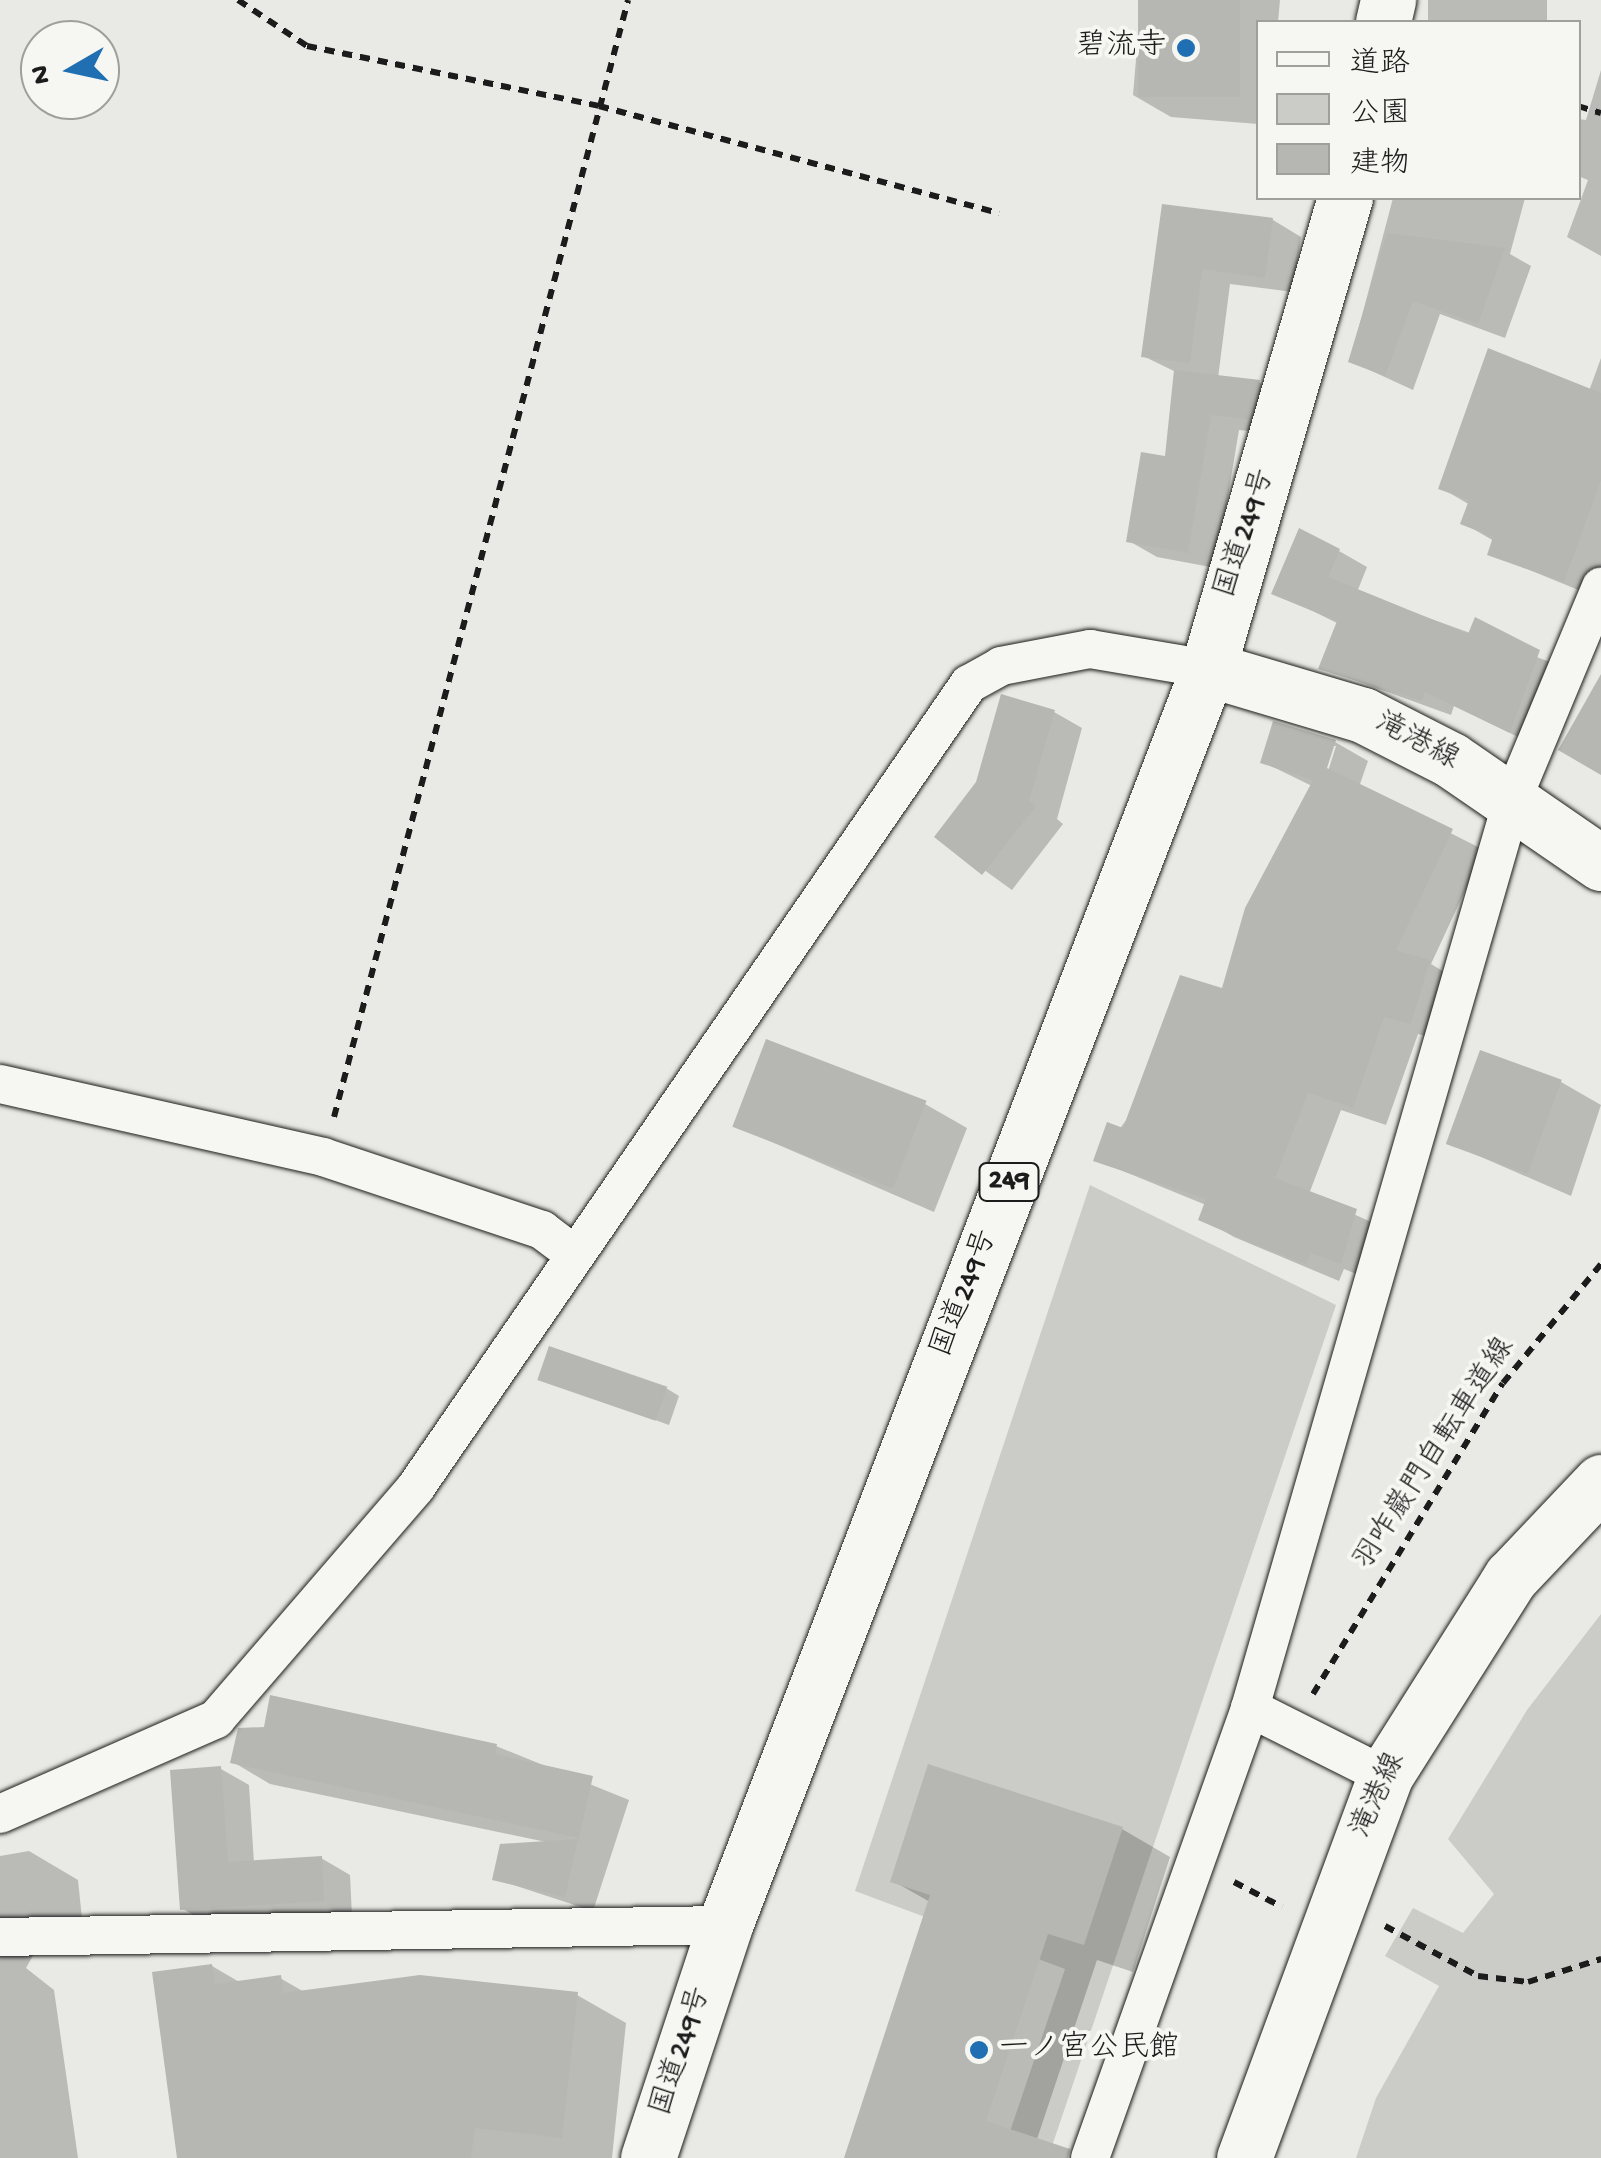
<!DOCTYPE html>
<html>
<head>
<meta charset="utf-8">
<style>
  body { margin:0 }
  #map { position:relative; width:1601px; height:2158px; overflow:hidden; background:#e9e9e5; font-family:"Gochi Hand","Klee One",sans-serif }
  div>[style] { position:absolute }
  .green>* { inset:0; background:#cbcbc7 }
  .shadow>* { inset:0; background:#0003; transform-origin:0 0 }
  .building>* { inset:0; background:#b6b6b3; transform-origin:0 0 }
  .path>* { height:6px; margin-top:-3px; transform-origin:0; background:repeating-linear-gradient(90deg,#1c1c1c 0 10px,transparent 0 18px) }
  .roads { filter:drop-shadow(0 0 2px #1c1c1c) drop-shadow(0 0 2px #1c1c1c) }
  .minor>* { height:38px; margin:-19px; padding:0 19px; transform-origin:19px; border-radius:19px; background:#f6f6f2 }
  .secondary>* { height:55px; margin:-27.5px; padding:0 27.5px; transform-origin:27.5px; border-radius:27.5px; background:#f6f6f2 }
  .trunk>* { height:55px; margin:-27.5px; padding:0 27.5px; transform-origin:27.5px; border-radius:27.5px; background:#f6f6f2 }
  .dots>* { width:28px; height:28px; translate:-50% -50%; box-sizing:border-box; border:5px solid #f6f6f2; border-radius:50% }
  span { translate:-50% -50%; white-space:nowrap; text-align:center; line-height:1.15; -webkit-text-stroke:8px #f6f6f2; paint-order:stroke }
  .shield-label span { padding:2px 8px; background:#f6f6f2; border:2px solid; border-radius:8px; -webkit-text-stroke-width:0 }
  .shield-label { font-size:28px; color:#1c1c1c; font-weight:700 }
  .poi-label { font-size:30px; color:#1c1c1c }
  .right { translate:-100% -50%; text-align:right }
  .left { translate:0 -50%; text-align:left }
  .street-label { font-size:30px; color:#1c1c1c }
  .legend { position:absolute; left:1256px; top:20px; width:325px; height:180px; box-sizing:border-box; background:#f6f6f2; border:2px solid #9f9f9c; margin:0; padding:12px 18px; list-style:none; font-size:30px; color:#1c1c1c }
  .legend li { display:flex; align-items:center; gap:20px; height:50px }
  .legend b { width:50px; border:2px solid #9f9f9c }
  .north { position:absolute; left:20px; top:20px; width:100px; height:100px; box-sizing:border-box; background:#f6f6f2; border:2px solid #9f9f9c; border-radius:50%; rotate:261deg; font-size:28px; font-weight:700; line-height:40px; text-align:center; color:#1c1c1c }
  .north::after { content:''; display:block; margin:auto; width:35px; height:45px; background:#1f6fb2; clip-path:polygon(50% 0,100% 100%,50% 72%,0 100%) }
</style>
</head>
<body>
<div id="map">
  <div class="green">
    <i style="clip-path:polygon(1090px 1185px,1336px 1305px,1048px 2158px,1001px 2158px,1065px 1969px,855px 1891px)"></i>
    <i style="clip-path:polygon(1601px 1614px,1601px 2158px,1356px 2158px,1376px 2098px,1439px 1986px,1385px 1956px,1413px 1908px,1463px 1933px,1494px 1894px,1448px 1839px,1527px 1710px)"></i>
  </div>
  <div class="shadow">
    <i style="clip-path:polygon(1141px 0,1280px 0,1278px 22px,1258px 22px,1258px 124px,1171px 117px,1133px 95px)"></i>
    <i style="left:1428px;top:0;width:119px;height:23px"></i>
    <i style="clip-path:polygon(1601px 70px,1601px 256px,1567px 237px,1588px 180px,1578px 176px,1578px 119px,1586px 120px)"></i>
    <i style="clip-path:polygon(1393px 198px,1525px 198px,1510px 254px,1531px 266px,1505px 338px,1440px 314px,1413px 390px,1350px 361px)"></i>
    <i style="clip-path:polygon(1164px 206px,1273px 220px,1301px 237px,1293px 292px,1230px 284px,1218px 378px,1259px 382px,1287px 398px,1276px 434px,1239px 430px,1216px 568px,1157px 557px,1129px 541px,1168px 459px,1176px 372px,1143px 356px)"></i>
    <i style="clip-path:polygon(1601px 358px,1601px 573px,1593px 596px,1490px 554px,1494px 541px,1463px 523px,1470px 505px,1441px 488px,1589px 391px)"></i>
    <i style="clip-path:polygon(1339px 551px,1367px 567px,1357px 592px,1567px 668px,1539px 747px,1454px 706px,1451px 715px,1321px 668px,1339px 624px,1274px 592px)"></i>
    <i style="clip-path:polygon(1054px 712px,1082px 728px,1057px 819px,1063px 824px,1012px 890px,937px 836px)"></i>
    <i style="clip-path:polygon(evenodd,1335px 742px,1368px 761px,1359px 787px,1484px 850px,1431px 964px,1461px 982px,1444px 1041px,1418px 1034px,1386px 1125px,1341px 1110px,1309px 1194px,1389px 1230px,1374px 1281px,1344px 1269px,1339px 1281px,1234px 1237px,1201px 1218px,1206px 1205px,1096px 1160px,1224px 991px,1312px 786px,1263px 762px,1335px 742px,1331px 746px,1336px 746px,1325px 781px,1321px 779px,1331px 746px)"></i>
    <i style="clip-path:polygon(1561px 1082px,1601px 1105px,1571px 1196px,1449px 1143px)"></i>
    <i style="clip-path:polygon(925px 1104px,967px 1128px,934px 1212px,735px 1126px)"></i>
    <i style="clip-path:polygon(541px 1379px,666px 1388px,679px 1396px,669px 1425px)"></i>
    <i style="clip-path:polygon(496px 1746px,629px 1800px,593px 1911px,495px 1879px,546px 1842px,270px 1784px,233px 1762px)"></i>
    <i style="clip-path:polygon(221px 1769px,249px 1785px,254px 1863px,321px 1858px,350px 1875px,352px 1916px,211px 1925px,183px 1909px)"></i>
    <i style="clip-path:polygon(1122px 1829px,1170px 1857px,1133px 1972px,1097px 1960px,1035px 2145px,1058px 2158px,846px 2158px,930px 1902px,893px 1881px)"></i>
    <i style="clip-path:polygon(29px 1851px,78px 1880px,84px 1938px,39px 1945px,26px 1968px,54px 1990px,78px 2158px,0 2158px,0 1856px)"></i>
    <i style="clip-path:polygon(212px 1966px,241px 1983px,280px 1978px,306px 1993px,577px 1995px,626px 2023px,612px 2158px,180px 2158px)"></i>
  </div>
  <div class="building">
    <i style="left:1138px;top:0;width:102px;height:97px"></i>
    <i style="clip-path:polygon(1162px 204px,1273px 218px,1265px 278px,1202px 269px,1190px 363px,1141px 357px)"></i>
    <i style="clip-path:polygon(1387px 233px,1505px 248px,1478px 324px,1413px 301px,1385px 376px,1348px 362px)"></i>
    <i style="clip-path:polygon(1488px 348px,1601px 393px,1601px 480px,1564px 582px,1487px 555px,1493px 537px,1460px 524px,1469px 500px,1438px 489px)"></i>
    <i style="clip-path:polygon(1174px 370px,1260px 380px,1248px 419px,1211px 415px,1188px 553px,1126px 542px,1141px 452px,1165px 456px)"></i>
    <i style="clip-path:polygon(1299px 528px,1340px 549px,1328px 577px,1468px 634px,1475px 617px,1540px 650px,1510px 733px,1425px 692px,1422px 701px,1318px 669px,1337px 621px,1271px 594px)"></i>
    <i style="clip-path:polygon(1601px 674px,1601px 775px,1558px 750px)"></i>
    <i style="clip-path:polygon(1001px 694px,1055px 710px,1029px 801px,1036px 806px,982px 875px,934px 837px,976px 782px)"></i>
    <i style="clip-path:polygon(1273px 721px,1336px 740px,1327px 768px,1453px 829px,1396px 950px,1430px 960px,1411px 1024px,1384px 1017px,1353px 1108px,1308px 1093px,1275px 1178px,1357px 1209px,1341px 1264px,1311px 1253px,1306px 1264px,1251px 1243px,1198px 1220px,1206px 1199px,1093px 1161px,1107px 1122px,1123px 1128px,1180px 975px,1222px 988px,1245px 908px,1313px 780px,1260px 763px)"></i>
    <i style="left:766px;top:1039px;width:172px;height:94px;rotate:21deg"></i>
    <i style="left:1480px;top:1050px;width:87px;height:100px;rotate:20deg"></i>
    <i style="left:549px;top:1346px;width:125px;height:36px;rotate:19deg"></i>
    <i style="clip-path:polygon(270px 1695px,497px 1744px,495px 1754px,593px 1776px,579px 1838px,230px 1763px,238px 1728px,264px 1727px)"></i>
    <i style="clip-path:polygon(928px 1764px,1123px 1827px,1084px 1945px,1048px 1934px,986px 2121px,1070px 2149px,1068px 2158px,844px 2158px,930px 1895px,890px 1882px)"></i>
    <i style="clip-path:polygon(221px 1766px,228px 1862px,322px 1856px,324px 1901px,180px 1910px,170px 1770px)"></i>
    <i style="clip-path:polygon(578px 1839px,565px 1897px,492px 1880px,500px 1844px)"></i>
    <i style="clip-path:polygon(212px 1964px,215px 1984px,281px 1975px,283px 1993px,420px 1975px,578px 1992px,562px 2138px,475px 2128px,471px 2158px,177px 2158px,152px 1972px)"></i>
  </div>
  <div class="path">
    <i style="left:238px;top:0;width:83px;rotate:33.7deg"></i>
    <i style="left:307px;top:46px;width:298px;rotate:11.6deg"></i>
    <i style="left:599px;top:106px;width:414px;rotate:15deg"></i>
    <i style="left:1578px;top:106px;width:24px;rotate:17deg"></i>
    <i style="left:334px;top:1117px;width:1155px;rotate:-75.25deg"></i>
    <i style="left:1313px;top:1694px;width:364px;rotate:-58.6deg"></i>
    <i style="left:1503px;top:1383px;width:154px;rotate:-50.5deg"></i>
    <i style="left:1234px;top:1882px;width:54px;rotate:27.5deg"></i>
    <i style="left:1385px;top:1926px;width:106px;rotate:28.3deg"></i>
    <i style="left:1478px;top:1976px;width:50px;rotate:6.8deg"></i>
    <i style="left:1528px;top:1982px;width:77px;rotate:-17.5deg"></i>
  </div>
  <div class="roads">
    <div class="minor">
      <i style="left:0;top:1084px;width:331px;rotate:12.7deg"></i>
      <i style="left:323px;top:1157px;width:231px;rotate:18.4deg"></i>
      <i style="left:542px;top:1230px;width:40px;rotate:37deg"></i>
      <i style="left:1250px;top:1708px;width:151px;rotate:26.7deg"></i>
      <i style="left:0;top:1814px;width:236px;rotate:-23.7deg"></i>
      <i style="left:216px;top:1719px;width:306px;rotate:-49.2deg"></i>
      <i style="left:416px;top:1487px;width:975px;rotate:-55.45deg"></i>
      <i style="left:969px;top:684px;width:37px;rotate:-29deg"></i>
      <i style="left:1001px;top:666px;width:91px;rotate:-10.8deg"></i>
      <i style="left:1090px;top:649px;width:120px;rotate:9.6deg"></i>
      <i style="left:0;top:1937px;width:725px;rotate:-0.95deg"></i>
      <i style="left:1090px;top:2158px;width:478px;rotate:-70.4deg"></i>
      <i style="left:1250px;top:1708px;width:947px;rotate:-73.88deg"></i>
      <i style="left:1513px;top:798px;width:229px;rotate:-67.4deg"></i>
    </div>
    <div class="secondary">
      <i style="left:1208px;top:669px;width:162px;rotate:16.5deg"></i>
      <i style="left:1363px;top:715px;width:99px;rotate:27.1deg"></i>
      <i style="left:1451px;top:760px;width:182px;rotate:34.5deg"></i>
      <i style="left:1244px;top:2158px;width:407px;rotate:-69.7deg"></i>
      <i style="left:1385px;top:1776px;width:236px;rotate:-57.7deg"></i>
      <i style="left:1511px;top:1577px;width:131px;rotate:-46.5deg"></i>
    </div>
    <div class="trunk">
      <i style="left:1383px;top:22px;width:23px;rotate:-77deg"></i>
      <i style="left:648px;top:2158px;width:245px;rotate:-71.7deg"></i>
      <i style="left:725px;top:1925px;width:1346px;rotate:-68.97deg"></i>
      <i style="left:1208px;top:669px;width:491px;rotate:-73.8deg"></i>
    </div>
  </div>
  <div class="dots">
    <i style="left:1186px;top:48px;background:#1f6fb2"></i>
    <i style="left:979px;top:2050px;background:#1f6fb2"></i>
  </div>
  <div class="shield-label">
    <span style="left:1009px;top:1182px">249</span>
  </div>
  <div class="poi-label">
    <span class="right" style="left:1166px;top:48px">碧流寺</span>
    <span class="left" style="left:999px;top:2050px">一ノ宮公民館</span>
  </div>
  <div class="street-label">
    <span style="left:1247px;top:534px;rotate:-72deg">国道249号</span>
    <span style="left:1416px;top:743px;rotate:28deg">滝港線</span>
    <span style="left:966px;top:1294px;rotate:-69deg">国道249号</span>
    <span style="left:1436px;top:1455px;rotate:-57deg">羽咋巌門自転車道線</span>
    <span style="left:1380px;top:1796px;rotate:-65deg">滝港線</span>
    <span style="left:683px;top:2052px;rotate:-72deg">国道249号</span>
  </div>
  <ul class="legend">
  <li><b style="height:12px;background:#f6f6f2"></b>道路</li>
  <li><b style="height:28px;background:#cbcbc7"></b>公園</li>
  <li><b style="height:28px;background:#b6b6b3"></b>建物</li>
  </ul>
  <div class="north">N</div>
</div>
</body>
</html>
